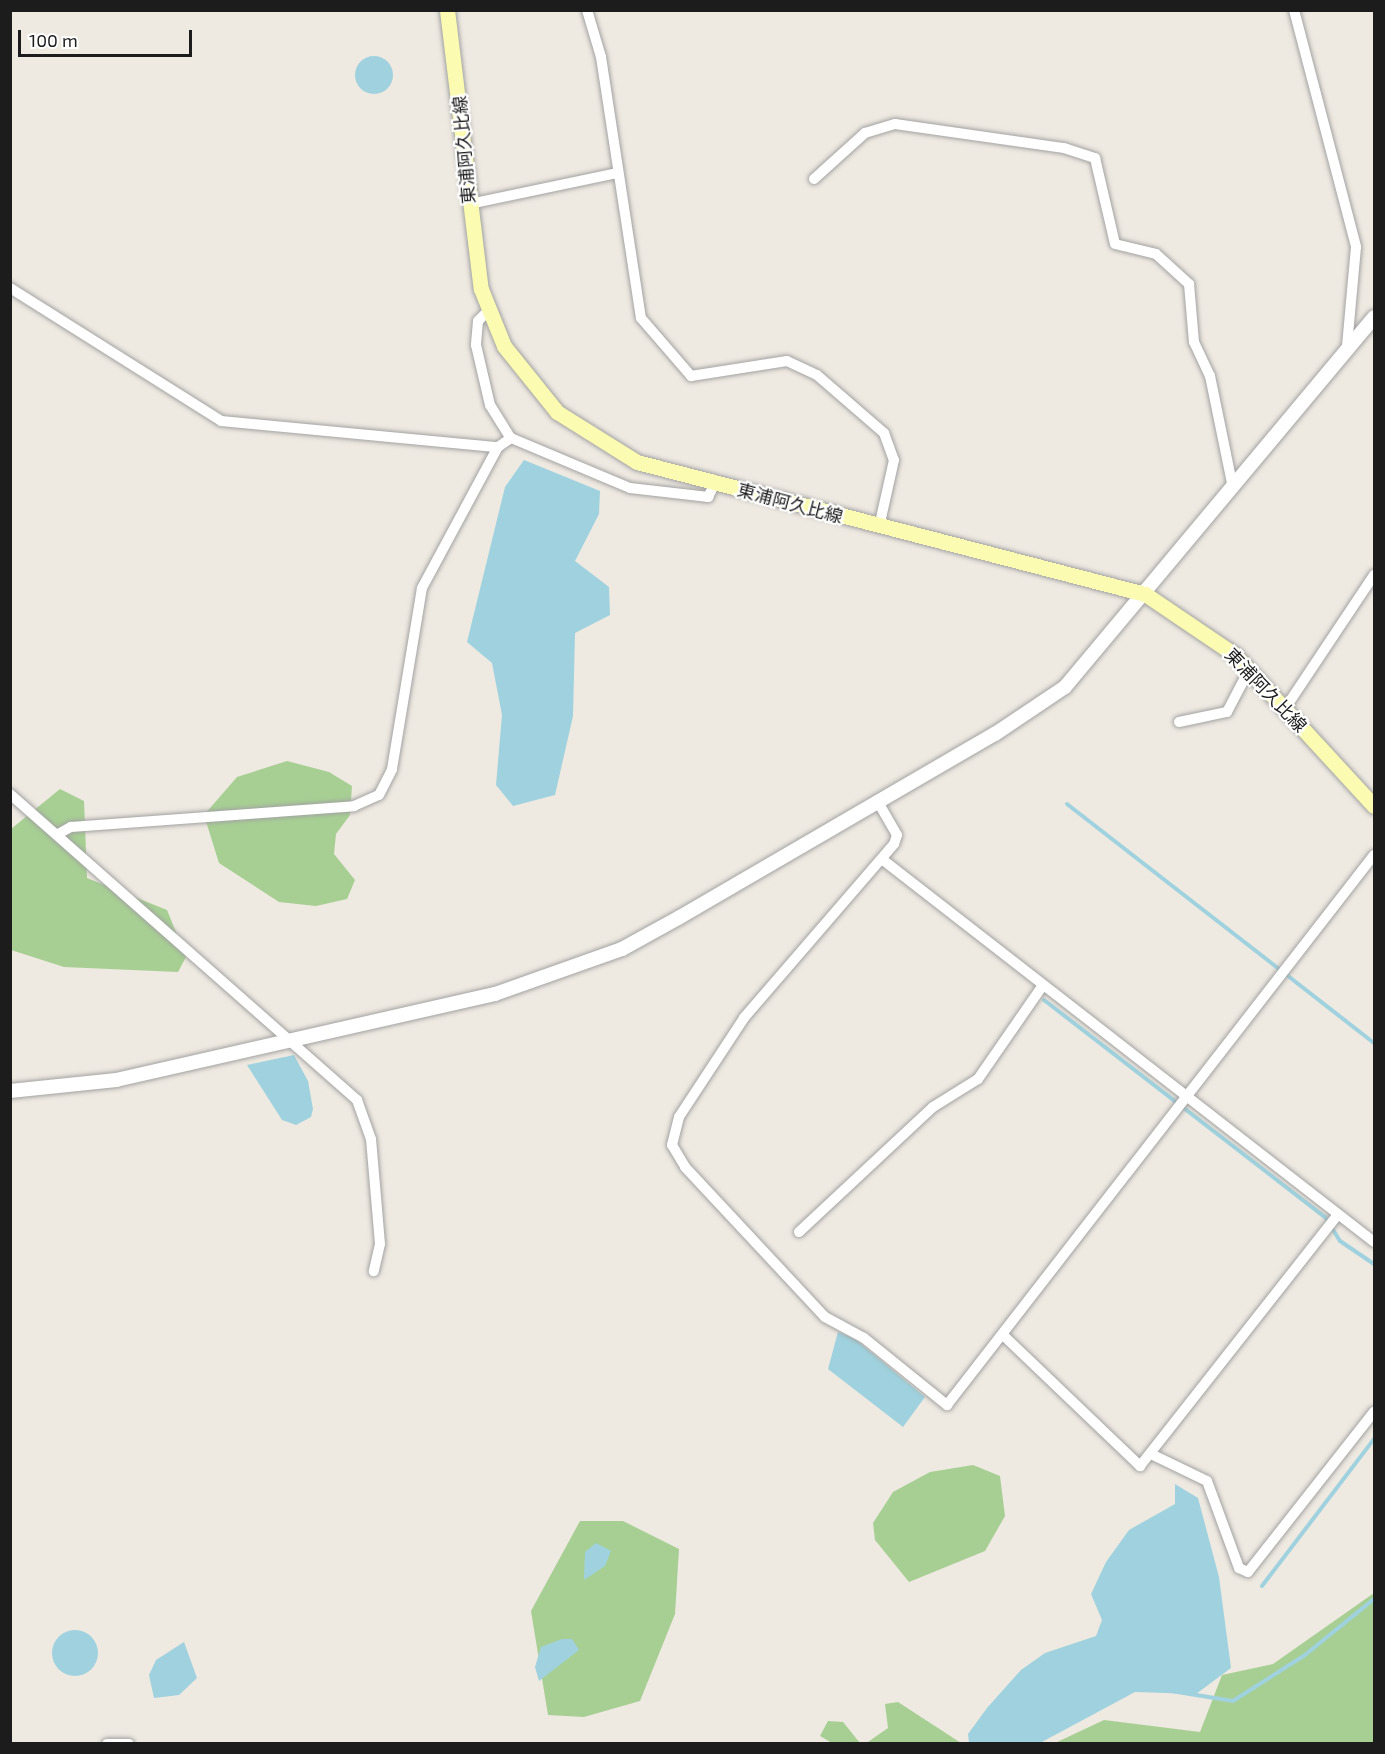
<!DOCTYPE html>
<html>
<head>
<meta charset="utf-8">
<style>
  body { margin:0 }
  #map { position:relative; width:1385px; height:1754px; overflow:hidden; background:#eee9e1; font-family:"Exo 2","Noto Sans JP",sans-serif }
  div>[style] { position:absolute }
  .forest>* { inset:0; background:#a7cf93 }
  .water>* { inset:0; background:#9fd2de }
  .round { border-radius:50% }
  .stream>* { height:4px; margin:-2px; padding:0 2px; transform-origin:2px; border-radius:2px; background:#9fd2de }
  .roads { filter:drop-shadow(0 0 2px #a3a3a3) drop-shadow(0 0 2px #a3a3a3) }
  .minor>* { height:10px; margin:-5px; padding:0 5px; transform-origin:5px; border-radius:5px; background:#fff }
  .tertiary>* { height:14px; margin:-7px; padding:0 7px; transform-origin:7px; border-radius:7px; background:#fff }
  .secondary>* { height:15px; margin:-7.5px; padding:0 7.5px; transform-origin:7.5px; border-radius:7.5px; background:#fbfcb1 }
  span { translate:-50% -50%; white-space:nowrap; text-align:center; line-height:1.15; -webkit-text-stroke:4.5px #fff; paint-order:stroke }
  .street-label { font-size:18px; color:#1c1c1c }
  .frame { position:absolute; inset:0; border:12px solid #1c1c1c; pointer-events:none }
  .scale { position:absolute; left:18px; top:30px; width:174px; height:27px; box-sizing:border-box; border:3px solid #1c1c1c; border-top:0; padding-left:8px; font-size:18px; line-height:21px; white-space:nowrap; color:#1c1c1c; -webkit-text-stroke:4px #fff; paint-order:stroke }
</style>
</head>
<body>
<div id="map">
  <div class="forest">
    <i style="clip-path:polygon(287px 761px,329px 772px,352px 786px,350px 815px,336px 834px,334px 854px,355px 880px,347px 899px,316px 906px,279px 902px,219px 863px,204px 815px,237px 777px)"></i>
    <i style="clip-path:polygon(60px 789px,84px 801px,87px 878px,167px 910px,186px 957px,178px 972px,64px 967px,11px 950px,11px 829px)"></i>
    <i style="clip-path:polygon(973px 1465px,1000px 1476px,1005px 1516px,985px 1551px,909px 1582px,875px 1540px,873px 1523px,893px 1492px,930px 1472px)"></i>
    <i style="clip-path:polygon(580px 1521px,623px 1521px,679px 1549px,675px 1614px,640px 1701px,584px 1717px,548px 1715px,531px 1611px)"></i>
    <i style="clip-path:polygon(1374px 1593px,1374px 1743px,1055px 1743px,1104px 1720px,1200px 1732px,1222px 1675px,1273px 1664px)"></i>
    <i style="clip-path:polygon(898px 1702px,961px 1743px,865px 1744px,888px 1728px,885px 1704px)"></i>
    <i style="clip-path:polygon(828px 1721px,843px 1722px,860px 1743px,832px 1743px,820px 1736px)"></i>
  </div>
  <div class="water">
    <i class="round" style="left:355px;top:56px;width:38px;height:38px"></i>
    <i style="clip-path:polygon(524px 460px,600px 491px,599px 514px,575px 561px,609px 587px,610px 615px,575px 633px,573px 716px,555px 795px,513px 806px,496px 785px,502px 715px,492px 663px,467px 642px,505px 487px)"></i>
    <i style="clip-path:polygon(294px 1055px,308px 1081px,313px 1109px,311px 1117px,296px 1125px,282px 1120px,247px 1065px)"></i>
    <i style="clip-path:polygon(838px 1332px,855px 1339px,925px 1397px,903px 1427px,828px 1369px)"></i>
    <i style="clip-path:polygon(1175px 1484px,1198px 1498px,1219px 1577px,1231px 1668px,1196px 1694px,1135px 1692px,1040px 1743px,969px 1743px,968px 1734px,987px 1708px,1021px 1670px,1045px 1653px,1096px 1636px,1102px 1620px,1091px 1594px,1106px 1562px,1129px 1530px,1175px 1504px)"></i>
    <i style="clip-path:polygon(596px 1543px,611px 1551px,605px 1566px,584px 1580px,585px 1552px)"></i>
    <i class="round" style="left:52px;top:1630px;width:46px;height:46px"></i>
    <i style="clip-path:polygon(562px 1639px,572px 1639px,579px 1650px,539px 1681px,535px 1667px,541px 1647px)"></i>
    <i style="clip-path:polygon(184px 1642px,197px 1678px,179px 1695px,154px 1698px,149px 1675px,156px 1660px)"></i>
  </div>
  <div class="stream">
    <i style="left:1067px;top:804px;width:389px;rotate:37.9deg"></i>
    <i style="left:1044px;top:1000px;width:355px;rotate:37.7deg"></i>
    <i style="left:1325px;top:1217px;width:28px;rotate:58deg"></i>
    <i style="left:1340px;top:1241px;width:41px;rotate:34.1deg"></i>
    <i style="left:1262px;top:1586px;width:185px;rotate:-52.7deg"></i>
    <i style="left:1159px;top:1689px;width:75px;rotate:9.2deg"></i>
    <i style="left:1233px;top:1701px;width:85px;rotate:-32.6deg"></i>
    <i style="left:1305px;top:1655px;width:89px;rotate:-39.1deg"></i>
  </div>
  <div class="roads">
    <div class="minor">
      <i style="left:587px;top:10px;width:49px;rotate:73.4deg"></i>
      <i style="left:601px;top:57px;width:264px;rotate:81.3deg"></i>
      <i style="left:641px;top:318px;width:77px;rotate:49.2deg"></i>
      <i style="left:691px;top:376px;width:97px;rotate:-8.9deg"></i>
      <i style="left:787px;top:361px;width:33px;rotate:25deg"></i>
      <i style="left:817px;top:375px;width:89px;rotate:40.9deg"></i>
      <i style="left:884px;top:433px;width:29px;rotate:70deg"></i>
      <i style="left:894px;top:460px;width:69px;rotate:102.6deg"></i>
      <i style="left:1294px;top:10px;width:245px;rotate:75.3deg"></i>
      <i style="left:1356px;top:247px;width:99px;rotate:95.2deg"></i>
      <i style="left:814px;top:179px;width:69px;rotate:-42deg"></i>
      <i style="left:865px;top:133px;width:31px;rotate:-17deg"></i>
      <i style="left:895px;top:124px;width:171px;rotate:8.1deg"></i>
      <i style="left:1064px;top:148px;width:33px;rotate:18deg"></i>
      <i style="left:1095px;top:158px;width:88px;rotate:76.9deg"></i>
      <i style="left:1115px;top:244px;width:42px;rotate:13.7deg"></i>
      <i style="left:1156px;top:254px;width:45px;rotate:42.3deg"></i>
      <i style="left:1189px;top:284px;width:58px;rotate:85.1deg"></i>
      <i style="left:1194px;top:342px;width:38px;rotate:65deg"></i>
      <i style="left:1210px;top:376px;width:114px;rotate:78.4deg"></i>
      <i style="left:469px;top:204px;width:152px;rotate:-11.8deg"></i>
      <i style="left:10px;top:288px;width:249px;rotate:32.2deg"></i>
      <i style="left:221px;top:421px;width:278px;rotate:5.4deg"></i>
      <i style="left:498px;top:447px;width:16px;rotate:-35deg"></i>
      <i style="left:488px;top:311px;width:14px;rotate:135deg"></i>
      <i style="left:478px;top:321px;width:24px;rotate:95deg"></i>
      <i style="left:476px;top:345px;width:62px;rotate:76.9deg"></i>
      <i style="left:490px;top:405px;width:39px;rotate:58deg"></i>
      <i style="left:511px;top:438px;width:129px;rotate:22.8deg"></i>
      <i style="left:630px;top:488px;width:79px;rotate:6.6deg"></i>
      <i style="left:708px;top:497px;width:16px;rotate:-63deg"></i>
      <i style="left:1286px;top:707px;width:159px;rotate:-56.3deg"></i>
      <i style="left:1179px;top:722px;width:49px;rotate:-11.8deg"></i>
      <i style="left:1227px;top:712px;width:47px;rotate:-62.4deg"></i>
      <i style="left:10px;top:794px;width:463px;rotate:41.4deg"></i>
      <i style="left:357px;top:1100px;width:41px;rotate:70.3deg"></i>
      <i style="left:371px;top:1139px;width:105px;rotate:85.1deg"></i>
      <i style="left:380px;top:1244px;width:28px;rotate:103deg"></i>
      <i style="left:878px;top:802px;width:38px;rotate:60deg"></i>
      <i style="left:897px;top:835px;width:9px;rotate:108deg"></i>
      <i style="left:894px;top:844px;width:230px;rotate:130.8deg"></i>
      <i style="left:744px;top:1018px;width:118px;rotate:123.3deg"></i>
      <i style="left:679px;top:1117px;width:29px;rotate:104deg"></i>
      <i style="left:672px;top:1145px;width:26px;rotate:59deg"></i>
      <i style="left:685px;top:1167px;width:205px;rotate:47deg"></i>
      <i style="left:825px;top:1317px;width:44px;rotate:28.3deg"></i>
      <i style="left:864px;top:1338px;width:107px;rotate:38.9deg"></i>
      <i style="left:947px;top:1405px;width:696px;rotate:-52.18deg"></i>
      <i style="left:60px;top:833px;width:13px;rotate:-29deg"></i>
      <i style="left:71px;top:827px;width:284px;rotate:-4.2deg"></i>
      <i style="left:354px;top:806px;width:27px;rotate:-24deg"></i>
      <i style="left:379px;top:795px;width:29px;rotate:-63deg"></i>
      <i style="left:392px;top:769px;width:183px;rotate:-80.6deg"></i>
      <i style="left:422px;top:588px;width:160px;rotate:-61.7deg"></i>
      <i style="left:883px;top:860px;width:622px;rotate:37.88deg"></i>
      <i style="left:799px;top:1232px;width:183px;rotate:-43deg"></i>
      <i style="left:933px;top:1107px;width:53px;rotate:-31.9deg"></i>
      <i style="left:978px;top:1079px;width:114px;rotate:-55.3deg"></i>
      <i style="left:1003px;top:1335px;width:190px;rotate:43.7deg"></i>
      <i style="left:1140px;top:1466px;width:320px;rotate:-51.8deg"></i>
      <i style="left:1151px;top:1454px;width:62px;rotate:25.7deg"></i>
      <i style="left:1207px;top:1481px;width:93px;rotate:69.8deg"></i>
      <i style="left:1239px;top:1568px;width:10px;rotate:24deg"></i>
      <i style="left:1248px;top:1572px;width:204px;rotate:-51.8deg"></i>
      <i style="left:107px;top:1744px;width:22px"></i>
    </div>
    <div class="tertiary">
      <i style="left:10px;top:1091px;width:107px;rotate:-5.9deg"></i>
      <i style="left:116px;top:1080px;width:389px;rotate:-12.8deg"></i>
      <i style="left:495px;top:994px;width:135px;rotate:-19.5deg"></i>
      <i style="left:622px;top:949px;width:66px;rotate:-28.9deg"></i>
      <i style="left:680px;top:917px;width:364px;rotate:-30.2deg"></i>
      <i style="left:995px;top:734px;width:84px;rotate:-33.9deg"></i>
      <i style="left:1065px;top:687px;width:482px;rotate:-50.1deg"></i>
    </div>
    <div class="secondary">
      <i style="left:447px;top:10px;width:281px;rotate:83.1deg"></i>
      <i style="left:481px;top:289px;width:61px;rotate:68deg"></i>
      <i style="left:504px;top:346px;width:85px;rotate:51.2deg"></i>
      <i style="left:557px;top:412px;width:94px;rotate:32deg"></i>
      <i style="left:637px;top:462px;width:525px;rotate:14.57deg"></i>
      <i style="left:1145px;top:594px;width:109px;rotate:34.1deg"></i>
      <i style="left:1235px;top:655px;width:205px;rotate:47.4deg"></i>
    </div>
  </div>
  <div class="street-label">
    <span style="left:464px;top:150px;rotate:-95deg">東浦阿久比線</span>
    <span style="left:790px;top:503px;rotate:15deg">東浦阿久比線</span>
    <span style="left:1266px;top:690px;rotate:46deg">東浦阿久比線</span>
  </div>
  <div class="frame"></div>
  <div class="scale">100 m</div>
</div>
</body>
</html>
